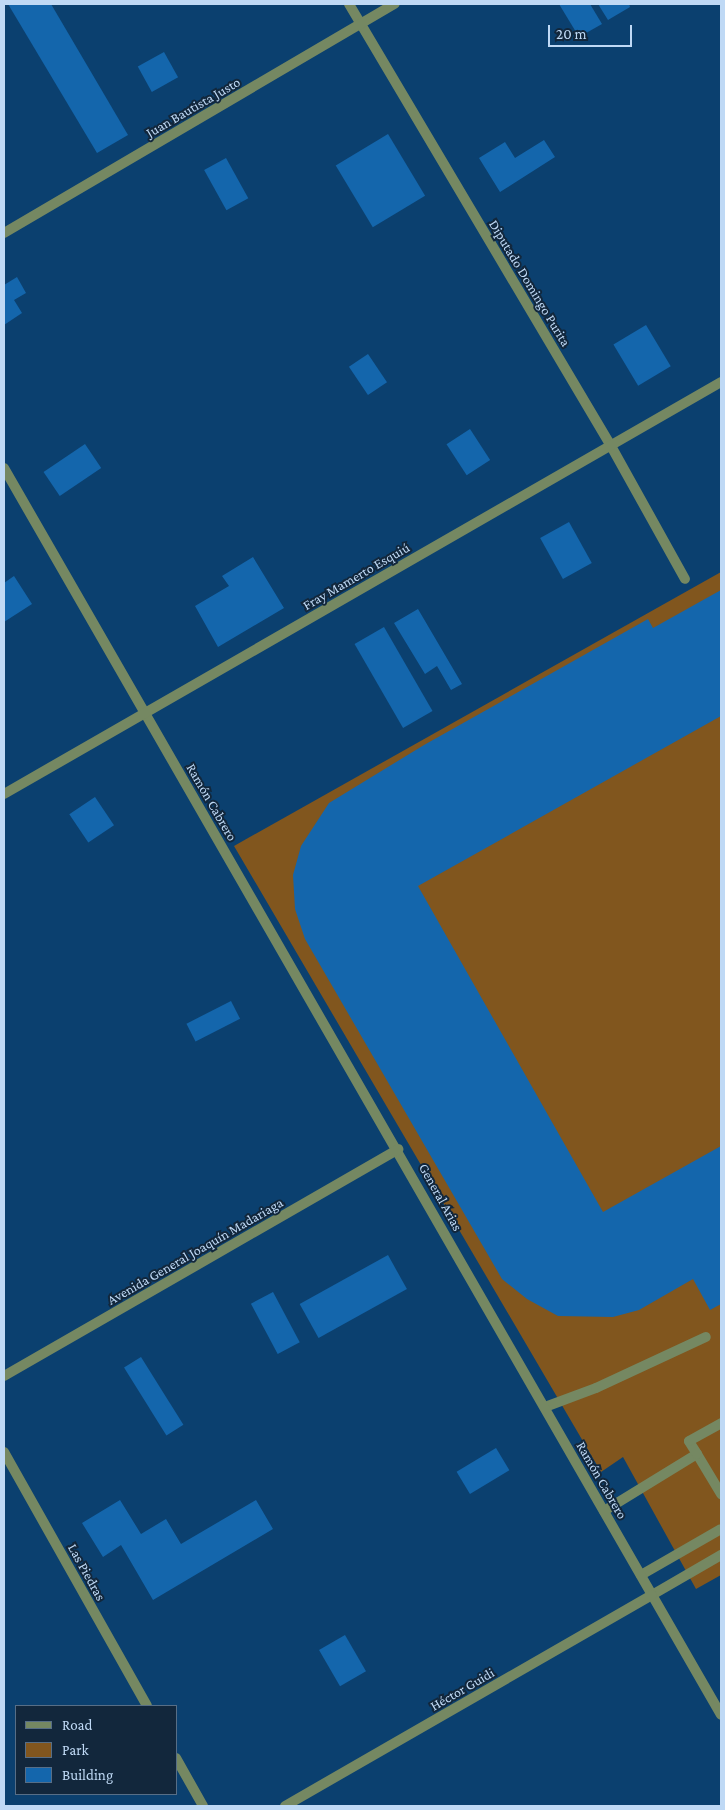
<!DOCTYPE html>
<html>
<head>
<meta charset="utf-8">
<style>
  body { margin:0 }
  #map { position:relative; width:725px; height:1810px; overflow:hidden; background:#0b406f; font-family:"Crimson Pro",serif }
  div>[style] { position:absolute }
  .green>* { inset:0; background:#81561e }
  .building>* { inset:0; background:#1466ac; transform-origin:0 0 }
  .service>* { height:10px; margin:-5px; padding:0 5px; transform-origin:5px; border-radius:5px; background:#758862 }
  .minor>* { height:10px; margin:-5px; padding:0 5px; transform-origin:5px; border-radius:5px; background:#758862 }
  span { translate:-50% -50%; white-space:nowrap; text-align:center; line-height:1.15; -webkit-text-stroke:4px #12273c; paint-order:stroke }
  .street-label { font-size:14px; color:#bfd9f5 }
  .frame { position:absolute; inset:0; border:5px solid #bfd9f5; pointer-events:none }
  .legend { position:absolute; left:15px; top:1705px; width:162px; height:90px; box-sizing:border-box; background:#12273c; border:1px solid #576e86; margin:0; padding:6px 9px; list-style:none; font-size:15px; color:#bfd9f5 }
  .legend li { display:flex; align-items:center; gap:10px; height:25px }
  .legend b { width:25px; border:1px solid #576e86 }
  .scale { position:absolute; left:548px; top:25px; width:84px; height:22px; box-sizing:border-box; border:2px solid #bfd9f5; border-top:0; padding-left:6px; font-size:15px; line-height:18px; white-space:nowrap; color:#bfd9f5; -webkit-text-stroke:4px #12273c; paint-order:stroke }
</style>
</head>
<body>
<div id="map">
  <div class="green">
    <i style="clip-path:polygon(721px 572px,721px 1575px,696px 1589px,623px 1457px,601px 1472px,234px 846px)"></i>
  </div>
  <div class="building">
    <i style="clip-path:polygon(8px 4px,51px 4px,128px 135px,97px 153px)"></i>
    <i style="clip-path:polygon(559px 4px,590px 4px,602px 24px,579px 37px)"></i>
    <i style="clip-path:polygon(598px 4px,629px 4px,630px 7px,608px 20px)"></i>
    <i style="left:164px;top:52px;width:29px;height:30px;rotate:61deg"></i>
    <i style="left:388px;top:134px;width:72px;height:61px;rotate:59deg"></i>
    <i style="clip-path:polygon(544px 140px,555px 157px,500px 192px,479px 158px,505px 142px,515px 158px)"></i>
    <i style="left:226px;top:158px;width:46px;height:25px;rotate:61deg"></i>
    <i style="clip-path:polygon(17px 277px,26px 293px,14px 300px,22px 313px,4px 325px,4px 285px)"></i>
    <i style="left:646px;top:325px;width:48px;height:38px;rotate:59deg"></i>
    <i style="left:368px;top:354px;width:34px;height:23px;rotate:56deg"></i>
    <i style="left:470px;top:429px;width:37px;height:28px;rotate:57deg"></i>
    <i style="left:85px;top:444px;width:29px;height:50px;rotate:56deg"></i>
    <i style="left:569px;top:522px;width:47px;height:33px;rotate:61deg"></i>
    <i style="clip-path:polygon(253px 557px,284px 608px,218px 647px,195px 606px,229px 586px,222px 576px)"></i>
    <i style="clip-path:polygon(14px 576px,32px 604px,4px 622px,4px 583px)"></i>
    <i style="clip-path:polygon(721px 590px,721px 716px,418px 886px,603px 1212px,721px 1146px,721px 1304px,710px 1310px,693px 1279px,639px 1310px,613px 1317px,558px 1316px,527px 1299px,502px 1279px,305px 939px,295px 909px,293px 875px,301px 846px,329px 803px,424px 745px,648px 619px,653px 628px)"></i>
    <i style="clip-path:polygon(418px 609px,462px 684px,451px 690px,437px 666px,425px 674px,394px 623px)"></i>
    <i style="left:384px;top:627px;width:97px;height:34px;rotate:60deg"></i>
    <i style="left:95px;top:797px;width:34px;height:31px;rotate:56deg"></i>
    <i style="left:231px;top:1001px;width:20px;height:50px;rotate:63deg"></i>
    <i style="left:388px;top:1255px;width:39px;height:101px;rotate:61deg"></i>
    <i style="left:273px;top:1292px;width:57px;height:25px;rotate:62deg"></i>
    <i style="left:141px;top:1357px;width:80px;height:20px;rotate:58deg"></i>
    <i style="left:496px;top:1448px;width:26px;height:46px;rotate:59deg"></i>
    <i style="clip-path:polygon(120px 1500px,141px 1534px,166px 1519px,181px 1544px,256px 1500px,273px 1529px,153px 1600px,121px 1545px,103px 1557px,82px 1523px)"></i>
    <i style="left:345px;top:1635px;width:42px;height:30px;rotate:60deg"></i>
  </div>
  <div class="service">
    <i style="left:545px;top:1407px;width:54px;rotate:-20.4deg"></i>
    <i style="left:596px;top:1388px;width:121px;rotate:-24.9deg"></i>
    <i style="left:697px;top:1454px;width:47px;rotate:59deg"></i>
    <i style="left:604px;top:1511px;width:109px;rotate:-31.5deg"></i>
    <i style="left:697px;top:1454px;width:15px;rotate:-122deg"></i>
    <i style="left:689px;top:1441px;width:37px;rotate:-29deg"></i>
    <i style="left:641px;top:1575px;width:92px;rotate:-29.9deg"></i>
    <i style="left:652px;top:1595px;width:80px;rotate:-30.1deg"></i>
  </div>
  <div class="minor">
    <i style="left:349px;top:4px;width:514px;rotate:59.34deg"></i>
    <i style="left:611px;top:446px;width:152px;rotate:60.9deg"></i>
    <i style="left:4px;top:233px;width:453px;rotate:-30.4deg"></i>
    <i style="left:4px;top:468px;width:1438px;rotate:60.1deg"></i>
    <i style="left:4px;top:794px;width:827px;rotate:-29.88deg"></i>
    <i style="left:4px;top:1376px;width:455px;rotate:-29.9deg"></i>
    <i style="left:4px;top:1452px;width:291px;rotate:60.6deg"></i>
    <i style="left:176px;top:1758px;width:55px;rotate:60.6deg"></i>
    <i style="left:285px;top:1806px;width:423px;rotate:-29.9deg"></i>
  </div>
  <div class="street-label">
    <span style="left:193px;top:107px;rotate:-30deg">Juan Bautista Justo</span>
    <span style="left:530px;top:283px;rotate:59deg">Diputado Domingo Purita</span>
    <span style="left:356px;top:576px;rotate:-30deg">Fray Mamerto Esquiú</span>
    <span style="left:212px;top:802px;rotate:60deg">Ramón Cabrero</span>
    <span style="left:441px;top:1197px;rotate:61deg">General Arias</span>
    <span style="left:195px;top:1251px;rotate:-30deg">Avenida General Joaquín Madariaga</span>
    <span style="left:602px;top:1480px;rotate:60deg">Ramón Cabrero</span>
    <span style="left:87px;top:1572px;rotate:61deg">Las Piedras</span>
    <span style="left:462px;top:1689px;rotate:-30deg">Héctor Guidi</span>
  </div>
  <div class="frame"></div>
  <ul class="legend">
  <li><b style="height:6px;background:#758862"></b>Road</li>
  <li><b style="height:14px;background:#81561e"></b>Park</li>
  <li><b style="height:14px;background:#1466ac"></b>Building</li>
  </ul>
  <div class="scale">20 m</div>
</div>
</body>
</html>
